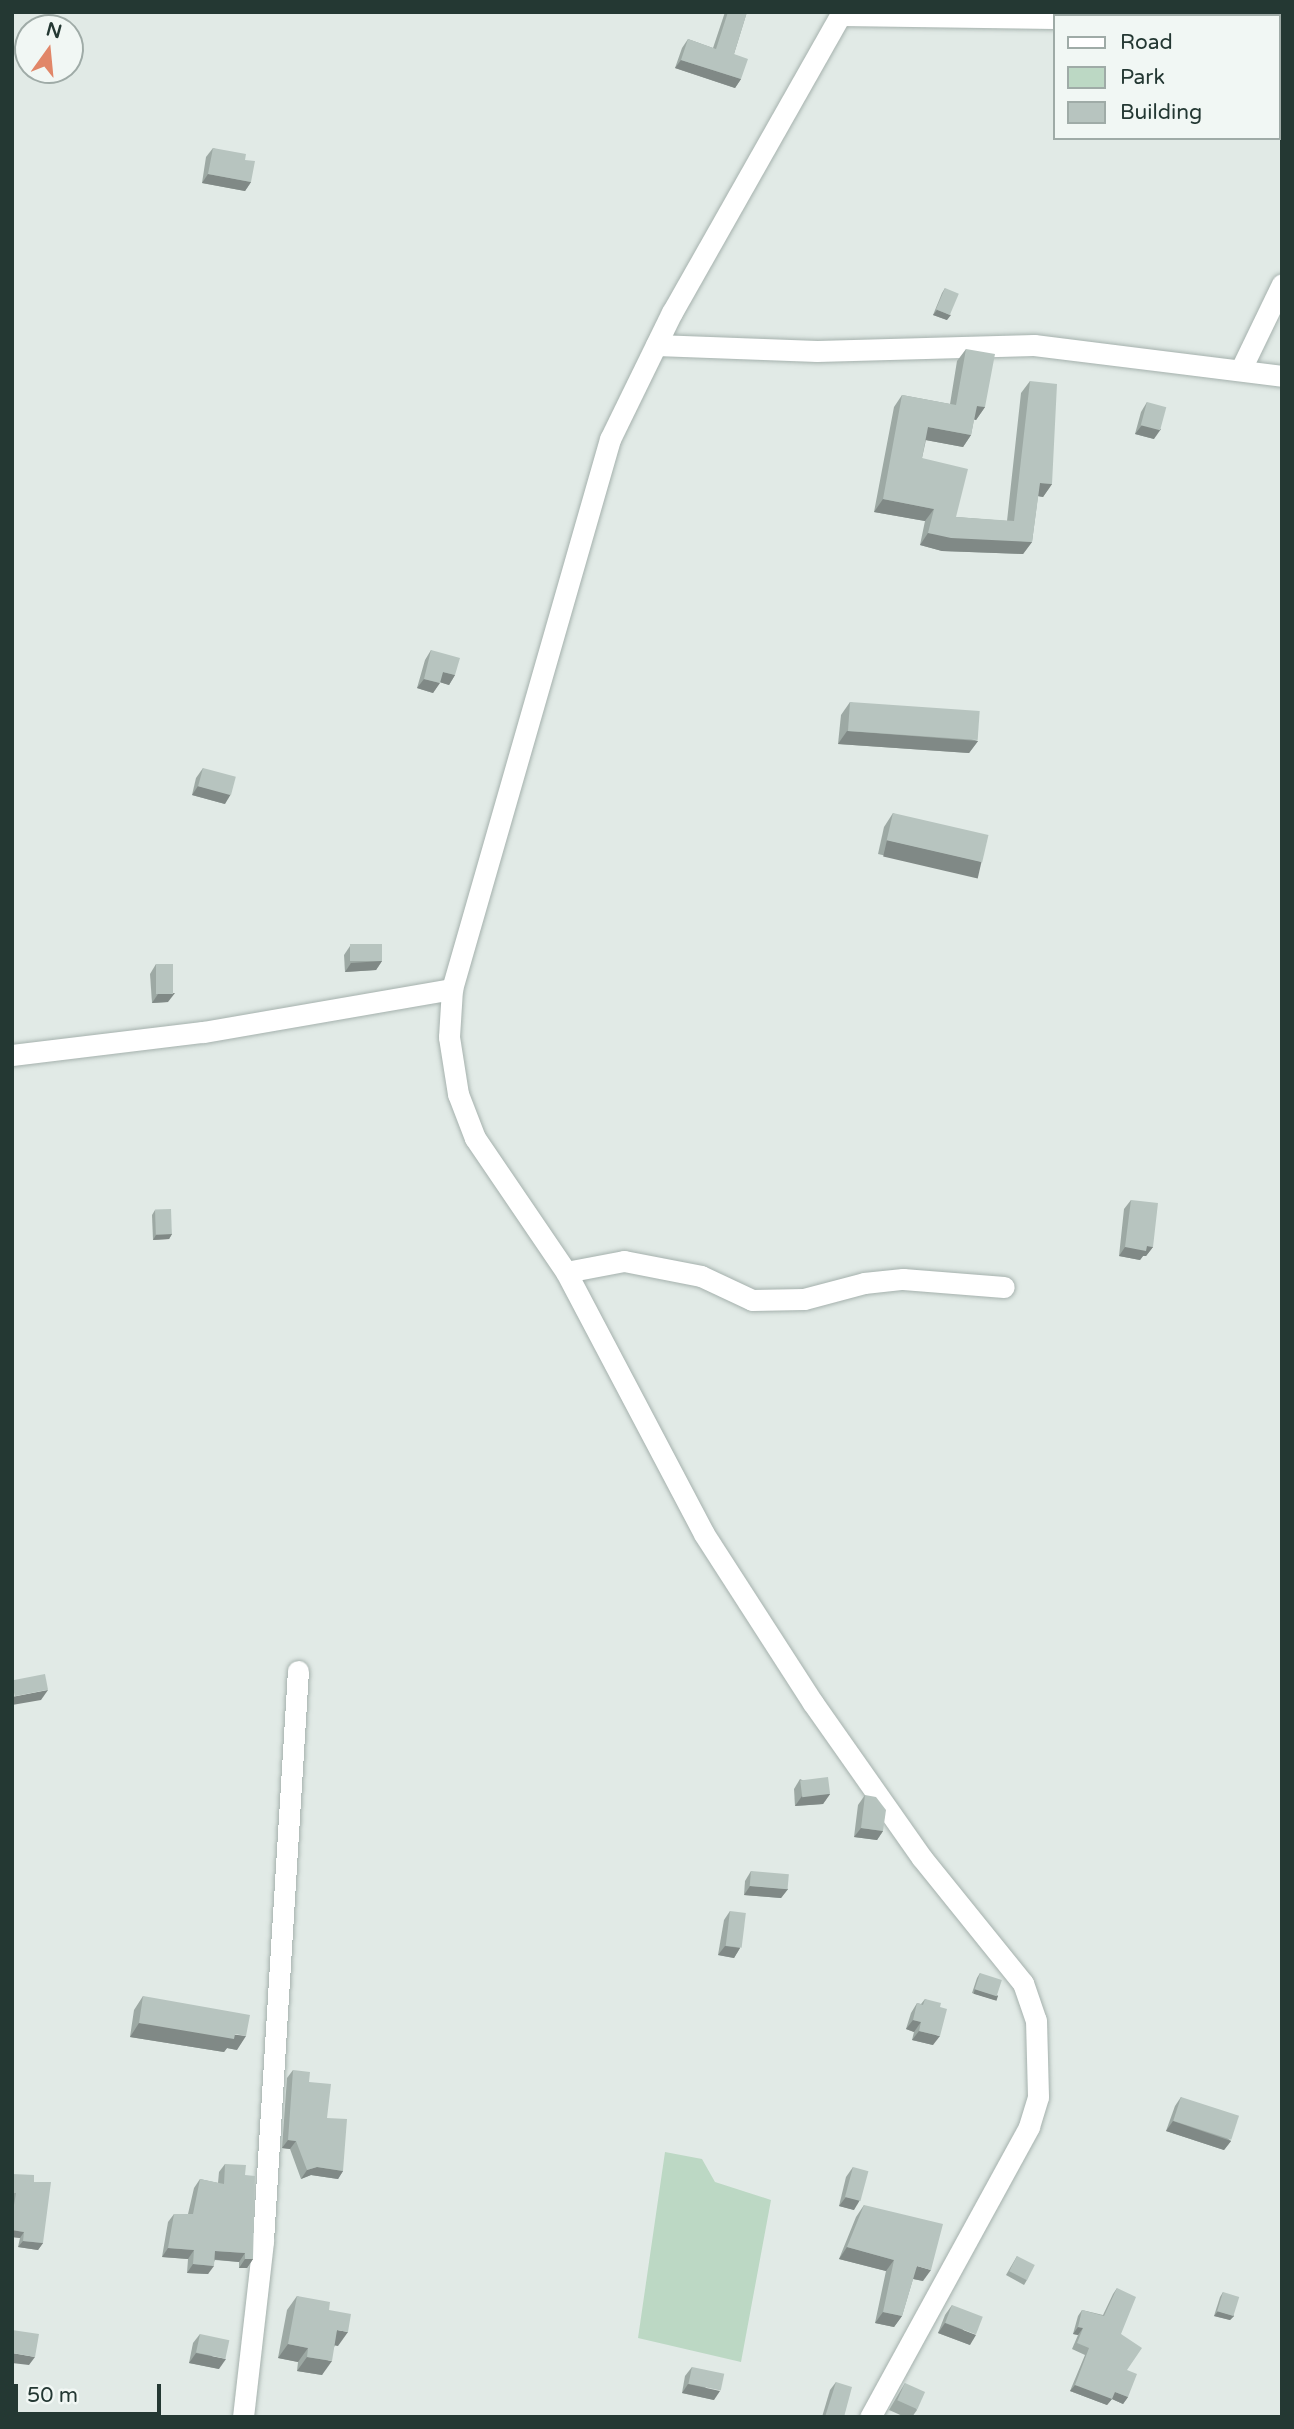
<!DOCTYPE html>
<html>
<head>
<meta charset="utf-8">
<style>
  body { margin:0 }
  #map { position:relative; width:1294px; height:2429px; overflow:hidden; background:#e1eae6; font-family:"Varela Round",sans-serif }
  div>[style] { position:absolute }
  .green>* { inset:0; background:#bcd8c4 }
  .roads { filter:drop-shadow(0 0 2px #a5b1ad) drop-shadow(0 0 2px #a5b1ad) }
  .street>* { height:21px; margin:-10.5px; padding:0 10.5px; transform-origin:10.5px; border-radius:10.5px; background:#fff }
  .wall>* { inset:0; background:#9da9a4 }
  .shaded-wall>* { inset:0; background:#808986; transform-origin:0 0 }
  .building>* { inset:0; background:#b7c4bf; transform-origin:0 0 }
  span { translate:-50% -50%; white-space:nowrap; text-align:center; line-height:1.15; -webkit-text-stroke:6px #f1f7f4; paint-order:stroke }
  .frame { position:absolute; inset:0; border:14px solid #243833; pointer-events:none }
  .legend { position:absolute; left:1053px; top:14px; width:228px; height:126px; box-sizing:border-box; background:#f1f7f4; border:2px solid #9faba7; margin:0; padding:9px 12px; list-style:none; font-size:21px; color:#243833 }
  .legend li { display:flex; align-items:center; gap:14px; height:35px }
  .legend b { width:35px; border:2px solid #9faba7 }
  .north { position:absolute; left:14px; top:14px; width:70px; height:70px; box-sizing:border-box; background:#f1f7f4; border:2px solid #9faba7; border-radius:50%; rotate:15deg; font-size:19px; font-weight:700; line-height:28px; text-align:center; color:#243833 }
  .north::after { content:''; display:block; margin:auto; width:24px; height:32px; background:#e18668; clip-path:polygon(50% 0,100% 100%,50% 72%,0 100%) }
  .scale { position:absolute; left:14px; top:2384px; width:147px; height:32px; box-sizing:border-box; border:4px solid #243833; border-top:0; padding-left:9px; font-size:21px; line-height:24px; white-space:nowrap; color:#243833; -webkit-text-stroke:5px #f1f7f4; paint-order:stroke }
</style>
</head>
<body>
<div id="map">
  <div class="green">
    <i style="clip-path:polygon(665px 2152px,702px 2159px,715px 2182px,771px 2200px,741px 2362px,638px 2338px)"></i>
  </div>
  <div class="roads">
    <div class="street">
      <i style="left:842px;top:12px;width:345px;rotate:119.5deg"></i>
      <i style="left:672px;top:312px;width:141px;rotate:116deg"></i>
      <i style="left:610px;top:439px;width:572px;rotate:106.03deg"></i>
      <i style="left:452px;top:989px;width:48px;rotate:93.6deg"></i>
      <i style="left:449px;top:1037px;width:58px;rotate:81deg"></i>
      <i style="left:458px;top:1094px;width:47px;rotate:68.9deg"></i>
      <i style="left:475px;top:1138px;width:162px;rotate:55.8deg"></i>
      <i style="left:566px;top:1272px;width:296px;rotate:62.2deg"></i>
      <i style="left:704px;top:1534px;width:201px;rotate:57.2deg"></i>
      <i style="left:813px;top:1703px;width:189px;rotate:54.9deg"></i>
      <i style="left:922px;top:1858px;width:161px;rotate:51.1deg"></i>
      <i style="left:1023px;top:1983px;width:39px;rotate:71deg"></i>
      <i style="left:1036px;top:2020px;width:77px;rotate:88.5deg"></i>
      <i style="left:1038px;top:2097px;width:31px;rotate:107deg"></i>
      <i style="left:1029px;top:2127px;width:331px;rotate:118.7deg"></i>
      <i style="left:841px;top:15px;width:213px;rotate:0.8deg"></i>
      <i style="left:1278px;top:22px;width:4px"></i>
      <i style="left:656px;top:345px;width:161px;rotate:2.1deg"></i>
      <i style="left:817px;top:351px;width:217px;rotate:-1.6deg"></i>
      <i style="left:1034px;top:345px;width:250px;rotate:7.1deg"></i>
      <i style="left:1241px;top:369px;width:94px;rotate:-64.2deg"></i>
      <i style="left:12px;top:1055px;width:192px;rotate:-6.9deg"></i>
      <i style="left:203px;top:1032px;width:253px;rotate:-9.8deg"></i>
      <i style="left:566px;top:1272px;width:59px;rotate:-10.7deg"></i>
      <i style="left:624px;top:1261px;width:78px;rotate:11deg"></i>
      <i style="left:701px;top:1276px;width:56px;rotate:25.2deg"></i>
      <i style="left:752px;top:1300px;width:52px;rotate:-1.1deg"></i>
      <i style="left:804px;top:1299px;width:62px;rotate:-14.9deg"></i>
      <i style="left:864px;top:1283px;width:39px;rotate:-6deg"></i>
      <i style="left:903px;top:1279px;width:101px;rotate:4.5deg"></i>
      <i style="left:243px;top:2417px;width:177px;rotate:-83.5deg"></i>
      <i style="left:263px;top:2241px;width:571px;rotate:-86.49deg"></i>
    </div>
  </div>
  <div class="wall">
    <i style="clip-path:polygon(725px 12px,747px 12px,734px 54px,741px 79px,735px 88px,675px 68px,682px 48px,688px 39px,713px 48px)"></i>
    <i style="clip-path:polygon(213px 148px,245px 160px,251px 182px,245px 191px,202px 183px,206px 157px)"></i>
    <i style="clip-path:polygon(945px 288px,947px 320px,933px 315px,942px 293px)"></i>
    <i style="clip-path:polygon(966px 349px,985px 407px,976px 420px,974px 419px,971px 435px,963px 447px,926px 440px,922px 458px,956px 517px,1007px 521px,1021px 393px,1030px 381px,1052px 484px,1043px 497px,1038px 496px,1032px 542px,1023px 554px,942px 551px,920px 545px,925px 521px,874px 512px,894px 407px,902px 395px,950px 404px,957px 361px)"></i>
    <i style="clip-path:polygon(1147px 402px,1154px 439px,1135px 434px,1141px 412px)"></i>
    <i style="clip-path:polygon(431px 650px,455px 675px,449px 685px,440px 682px,433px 693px,417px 688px,425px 660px)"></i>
    <i style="clip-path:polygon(850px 702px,978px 741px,969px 753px,838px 744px,841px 715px)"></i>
    <i style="clip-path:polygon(203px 768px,225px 804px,192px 795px,196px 778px)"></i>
    <i style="clip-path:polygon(893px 813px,981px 862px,971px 876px,878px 854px,884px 827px)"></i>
    <i style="clip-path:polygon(350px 946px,382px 961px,376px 970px,345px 972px,344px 955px)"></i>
    <i style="clip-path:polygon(156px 964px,168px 1002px,152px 1003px,150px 974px)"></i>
    <i style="clip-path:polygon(1131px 1200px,1153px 1247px,1146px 1256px,1143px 1256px,1140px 1260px,1119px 1256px,1124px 1209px)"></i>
    <i style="clip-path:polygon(155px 1210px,172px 1234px,169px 1239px,153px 1240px,152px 1215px)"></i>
    <i style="clip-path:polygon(800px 1779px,830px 1794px,823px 1804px,795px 1806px,794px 1789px)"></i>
    <i style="clip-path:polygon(865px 1795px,883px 1831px,877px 1840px,854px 1837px,858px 1805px)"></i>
    <i style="clip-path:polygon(751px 1871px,788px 1889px,781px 1898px,744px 1895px,745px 1881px)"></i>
    <i style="clip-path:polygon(730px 1911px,740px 1948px,734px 1958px,718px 1955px,724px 1920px)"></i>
    <i style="clip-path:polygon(980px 1973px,998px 1996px,995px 2000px,972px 1993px,977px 1978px)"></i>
    <i style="clip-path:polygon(143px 1996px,237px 2050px,227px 2048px,224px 2052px,130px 2037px,134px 2010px)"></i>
    <i style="clip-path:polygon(925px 1999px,940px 2007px,933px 2045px,912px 2040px,914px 2032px,906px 2029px,911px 2013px,917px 2003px,921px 2004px)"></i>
    <i style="clip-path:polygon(293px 2070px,309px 2082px,327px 2118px,343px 2171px,338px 2179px,311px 2175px,301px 2179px,290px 2149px,282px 2148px,287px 2078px)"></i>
    <i style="clip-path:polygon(1181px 2097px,1231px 2141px,1224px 2150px,1166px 2131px,1175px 2106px)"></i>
    <i style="clip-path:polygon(225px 2164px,245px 2175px,253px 2259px,247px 2268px,239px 2268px,239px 2262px,215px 2260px,208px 2274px,187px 2273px,188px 2259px,162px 2257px,168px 2222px,174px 2214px,188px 2214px,194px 2188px,200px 2179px,218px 2183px,219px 2172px)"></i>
    <i style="clip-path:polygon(853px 2167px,854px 2210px,839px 2206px,846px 2177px)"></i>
    <i style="clip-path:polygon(12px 2174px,34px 2182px,43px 2243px,38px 2250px,18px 2247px,20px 2238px,12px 2237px)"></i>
    <i style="clip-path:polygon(864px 2205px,923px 2281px,913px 2279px,902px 2316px,894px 2327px,875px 2323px,886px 2271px,839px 2259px,856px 2217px)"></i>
    <i style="clip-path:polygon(1017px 2256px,1027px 2280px,1024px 2285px,1006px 2275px)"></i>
    <i style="clip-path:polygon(1117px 2288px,1121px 2334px,1127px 2370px,1128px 2397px,1123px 2404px,1112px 2399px,1107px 2405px,1070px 2391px,1085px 2355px,1072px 2349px,1078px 2335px,1073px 2334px,1078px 2316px,1082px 2310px,1103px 2315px,1113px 2294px)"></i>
    <i style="clip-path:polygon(1223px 2292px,1234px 2316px,1230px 2320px,1214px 2316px,1220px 2297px)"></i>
    <i style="clip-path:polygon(297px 2296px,329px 2310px,338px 2346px,335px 2345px,322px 2375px,297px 2371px,298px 2362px,278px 2358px,287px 2310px)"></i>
    <i style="clip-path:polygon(952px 2305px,970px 2345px,938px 2333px,945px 2315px)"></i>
    <i style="clip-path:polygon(200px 2334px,219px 2369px,189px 2363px,193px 2343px)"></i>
    <i style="clip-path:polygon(692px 2367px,714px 2400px,682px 2393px,685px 2376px)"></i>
    <i style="clip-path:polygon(836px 2382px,844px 2417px,822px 2417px,830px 2390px)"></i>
    <i style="clip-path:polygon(905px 2383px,917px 2410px,912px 2417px,905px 2417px,889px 2410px)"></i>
  </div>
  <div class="shaded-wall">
    <i style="clip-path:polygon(681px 60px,741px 79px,735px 88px,675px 68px)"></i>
    <i style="clip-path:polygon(208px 174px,251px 182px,245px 191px,202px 183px)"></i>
    <i style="clip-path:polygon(937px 310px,951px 315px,947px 320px,933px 315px)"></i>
    <i style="clip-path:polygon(977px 406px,985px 407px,976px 420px,968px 418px)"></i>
    <i style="clip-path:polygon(1142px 425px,1161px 429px,1154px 439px,1135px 434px)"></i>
    <i style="clip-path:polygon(928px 427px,971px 435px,963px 447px,920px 439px)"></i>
    <i style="clip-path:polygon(1040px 483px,1052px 484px,1043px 497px,1032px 495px)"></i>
    <i style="clip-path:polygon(883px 499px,934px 509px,925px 521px,874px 512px)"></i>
    <i style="clip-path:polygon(928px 533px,1032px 542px,1023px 554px,942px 551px,920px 545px)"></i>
    <i style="clip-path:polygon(443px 672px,455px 675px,449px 685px,436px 681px)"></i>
    <i style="clip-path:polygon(424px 679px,440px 683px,433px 693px,417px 688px)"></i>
    <i style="clip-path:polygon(847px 731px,978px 741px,969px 753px,838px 744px)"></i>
    <i style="clip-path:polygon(198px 786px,231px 794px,225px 804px,192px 795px)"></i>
    <i style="left:887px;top:840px;width:97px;height:17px;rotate:13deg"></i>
    <i style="clip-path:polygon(382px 961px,376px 970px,345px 972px,351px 963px)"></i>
    <i style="clip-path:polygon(175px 993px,168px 1002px,152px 1003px,158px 994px)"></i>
    <i style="clip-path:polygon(172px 1234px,169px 1239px,153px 1240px,156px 1235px)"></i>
    <i style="clip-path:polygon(1147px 1246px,1153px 1247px,1146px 1256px,1143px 1256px,1140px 1260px,1119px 1256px,1125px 1247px)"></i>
    <i style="clip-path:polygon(48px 1690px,41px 1700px,12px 1705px,12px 1697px)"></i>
    <i style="clip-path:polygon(830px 1794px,823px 1804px,795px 1806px,802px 1796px)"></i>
    <i style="clip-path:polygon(861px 1828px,883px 1831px,877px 1840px,854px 1837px)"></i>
    <i style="clip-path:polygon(750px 1886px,788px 1889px,781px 1898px,744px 1895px)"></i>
    <i style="clip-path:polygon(725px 1946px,740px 1948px,734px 1958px,718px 1955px)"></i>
    <i style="left:975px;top:1989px;width:24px;height:5px;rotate:17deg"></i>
    <i style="clip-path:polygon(913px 2020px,921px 2022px,914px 2032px,906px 2029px)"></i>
    <i style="clip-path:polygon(139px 2023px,246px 2036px,237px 2050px,227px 2048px,224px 2052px,130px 2037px)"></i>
    <i style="clip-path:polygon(919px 2031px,940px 2036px,933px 2045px,912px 2040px)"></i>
    <i style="clip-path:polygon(1173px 2121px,1231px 2141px,1224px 2150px,1166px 2131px)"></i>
    <i style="clip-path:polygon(288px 2140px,296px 2141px,290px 2149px,282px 2148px)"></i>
    <i style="clip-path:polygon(317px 2167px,343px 2171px,338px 2179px,311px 2175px,301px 2179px,307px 2170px)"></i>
    <i style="clip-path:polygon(846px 2197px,860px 2200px,854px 2210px,839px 2206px)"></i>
    <i style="clip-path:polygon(12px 2230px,24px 2232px,20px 2238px,12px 2237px)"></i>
    <i style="clip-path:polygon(23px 2241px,43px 2243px,38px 2250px,18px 2247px)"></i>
    <i style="clip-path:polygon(847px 2247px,894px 2260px,886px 2271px,839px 2259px)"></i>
    <i style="clip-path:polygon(168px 2248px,194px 2250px,188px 2259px,162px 2257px)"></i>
    <i style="clip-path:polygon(215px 2251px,245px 2253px,239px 2262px,209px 2259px)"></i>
    <i style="clip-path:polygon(245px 2259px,253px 2259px,247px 2268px,239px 2268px)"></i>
    <i style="clip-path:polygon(193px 2264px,214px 2266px,208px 2274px,187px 2273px)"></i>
    <i style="clip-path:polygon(917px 2266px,931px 2270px,923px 2281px,909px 2278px)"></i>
    <i style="clip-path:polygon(1218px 2311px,1234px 2316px,1230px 2320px,1214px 2316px)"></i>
    <i style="clip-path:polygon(883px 2312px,902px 2316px,894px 2327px,875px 2323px)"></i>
    <i style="clip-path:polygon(945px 2323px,976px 2335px,970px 2345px,938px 2333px)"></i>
    <i style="clip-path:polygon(1078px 2327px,1083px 2328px,1078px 2335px,1073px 2334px)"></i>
    <i style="clip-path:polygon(337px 2330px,348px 2332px,338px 2346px,328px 2344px)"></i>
    <i style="clip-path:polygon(288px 2344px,308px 2348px,298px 2362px,278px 2358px)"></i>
    <i style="clip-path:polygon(12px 2353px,35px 2357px,29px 2365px,12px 2363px)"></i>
    <i style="clip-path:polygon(196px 2353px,226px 2359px,219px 2369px,189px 2363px)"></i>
    <i style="clip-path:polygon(307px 2357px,332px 2361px,322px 2375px,297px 2371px)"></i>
    <i style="clip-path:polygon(688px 2384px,720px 2391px,714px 2400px,682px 2393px)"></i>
    <i style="clip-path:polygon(1075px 2385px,1115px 2392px,1128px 2397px,1123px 2404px,1112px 2399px,1107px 2405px,1070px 2391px)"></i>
  </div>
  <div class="building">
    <i style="clip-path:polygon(728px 12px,747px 12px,734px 54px,748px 59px,741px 79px,681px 60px,688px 39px,716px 49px)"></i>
    <i style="clip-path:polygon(213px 148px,246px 154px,245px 160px,255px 161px,251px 182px,208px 174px)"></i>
    <i style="left:945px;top:288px;width:15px;height:23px;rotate:23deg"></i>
    <i style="clip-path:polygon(966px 349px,995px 354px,985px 407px,977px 406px,971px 435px,928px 427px,922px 458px,968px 469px,956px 517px,1014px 521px,1030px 381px,1057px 384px,1052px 484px,1040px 483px,1032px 542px,951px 538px,928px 533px,934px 509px,883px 499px,902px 395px,956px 405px)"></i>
    <i style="left:1147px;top:402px;width:20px;height:24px;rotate:15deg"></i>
    <i style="clip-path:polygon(431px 650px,460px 658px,455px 675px,443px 672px,440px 683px,424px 679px)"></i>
    <i style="left:850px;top:702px;width:130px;height:29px;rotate:4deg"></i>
    <i style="left:203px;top:768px;width:34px;height:19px;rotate:15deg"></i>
    <i style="left:893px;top:813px;width:98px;height:28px;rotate:13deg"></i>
    <i style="left:382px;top:944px;width:17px;height:32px;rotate:90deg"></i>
    <i style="left:156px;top:964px;width:17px;height:30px"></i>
    <i style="clip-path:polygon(1131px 1200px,1158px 1203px,1153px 1247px,1147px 1246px,1146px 1251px,1125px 1247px)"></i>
    <i style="left:171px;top:1209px;width:25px;height:16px;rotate:88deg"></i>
    <i style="left:45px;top:1674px;width:16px;height:34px;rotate:79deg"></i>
    <i style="left:828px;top:1777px;width:17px;height:28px;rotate:83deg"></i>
    <i style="clip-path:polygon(865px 1795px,876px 1797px,886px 1810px,883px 1831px,861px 1828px)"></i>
    <i style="left:751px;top:1871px;width:38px;height:15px;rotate:5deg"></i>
    <i style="left:730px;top:1911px;width:16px;height:35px;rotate:7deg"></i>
    <i style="left:980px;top:1973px;width:23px;height:17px;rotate:18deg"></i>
    <i style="clip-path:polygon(143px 1996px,250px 2015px,246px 2036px,235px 2034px,234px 2039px,139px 2023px)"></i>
    <i style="clip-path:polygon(925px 1999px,941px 2003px,940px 2007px,947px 2009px,940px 2036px,919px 2031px,921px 2022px,913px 2020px,917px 2003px,923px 2005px)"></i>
    <i style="clip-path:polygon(293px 2070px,310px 2072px,309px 2082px,331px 2084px,327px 2118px,347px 2119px,343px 2171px,317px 2167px,307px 2170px,296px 2141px,288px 2140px)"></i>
    <i style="left:1181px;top:2097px;width:61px;height:25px;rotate:18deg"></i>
    <i style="clip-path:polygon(225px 2164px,246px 2165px,245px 2175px,255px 2176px,253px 2259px,245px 2259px,245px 2253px,215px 2251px,214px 2266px,193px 2264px,194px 2250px,168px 2248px,174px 2214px,193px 2214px,200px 2179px,224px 2184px)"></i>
    <i style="left:853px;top:2167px;width:16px;height:31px;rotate:15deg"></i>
    <i style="clip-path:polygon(12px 2174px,34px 2175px,34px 2182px,51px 2182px,43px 2243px,23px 2241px,24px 2232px,12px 2230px,12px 2217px,16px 2193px,12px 2193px)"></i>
    <i style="clip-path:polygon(864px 2205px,943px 2224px,931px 2270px,917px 2266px,902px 2316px,883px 2312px,894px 2260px,847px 2247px)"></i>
    <i style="left:1017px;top:2256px;width:20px;height:17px;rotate:27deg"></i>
    <i style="clip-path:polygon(1117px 2288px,1136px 2297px,1121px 2334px,1142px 2348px,1127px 2370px,1137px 2374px,1128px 2397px,1115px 2392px,1112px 2399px,1075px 2385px,1089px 2348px,1077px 2343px,1083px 2328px,1078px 2327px,1082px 2310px,1104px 2316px)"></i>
    <i style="left:1223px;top:2292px;width:17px;height:20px;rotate:17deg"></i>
    <i style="clip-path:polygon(297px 2296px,330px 2302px,329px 2310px,351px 2314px,348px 2332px,337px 2330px,332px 2361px,307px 2357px,308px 2348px,288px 2344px)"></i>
    <i style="left:952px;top:2305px;width:33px;height:19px;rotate:21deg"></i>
    <i style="clip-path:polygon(12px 2330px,39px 2334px,35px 2357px,12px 2353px)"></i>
    <i style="left:200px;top:2334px;width:30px;height:19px;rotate:12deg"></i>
    <i style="left:692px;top:2367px;width:33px;height:17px;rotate:12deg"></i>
    <i style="clip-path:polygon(836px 2382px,852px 2387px,844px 2417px,825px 2417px)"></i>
    <i style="left:905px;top:2383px;width:22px;height:19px;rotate:24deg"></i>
  </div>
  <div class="frame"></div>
  <ul class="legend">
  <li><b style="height:9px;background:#fff"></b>Road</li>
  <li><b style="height:19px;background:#bcd8c4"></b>Park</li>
  <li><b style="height:19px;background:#b7c4bf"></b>Building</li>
  </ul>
  <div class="north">N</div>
  <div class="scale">50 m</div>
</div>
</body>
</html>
